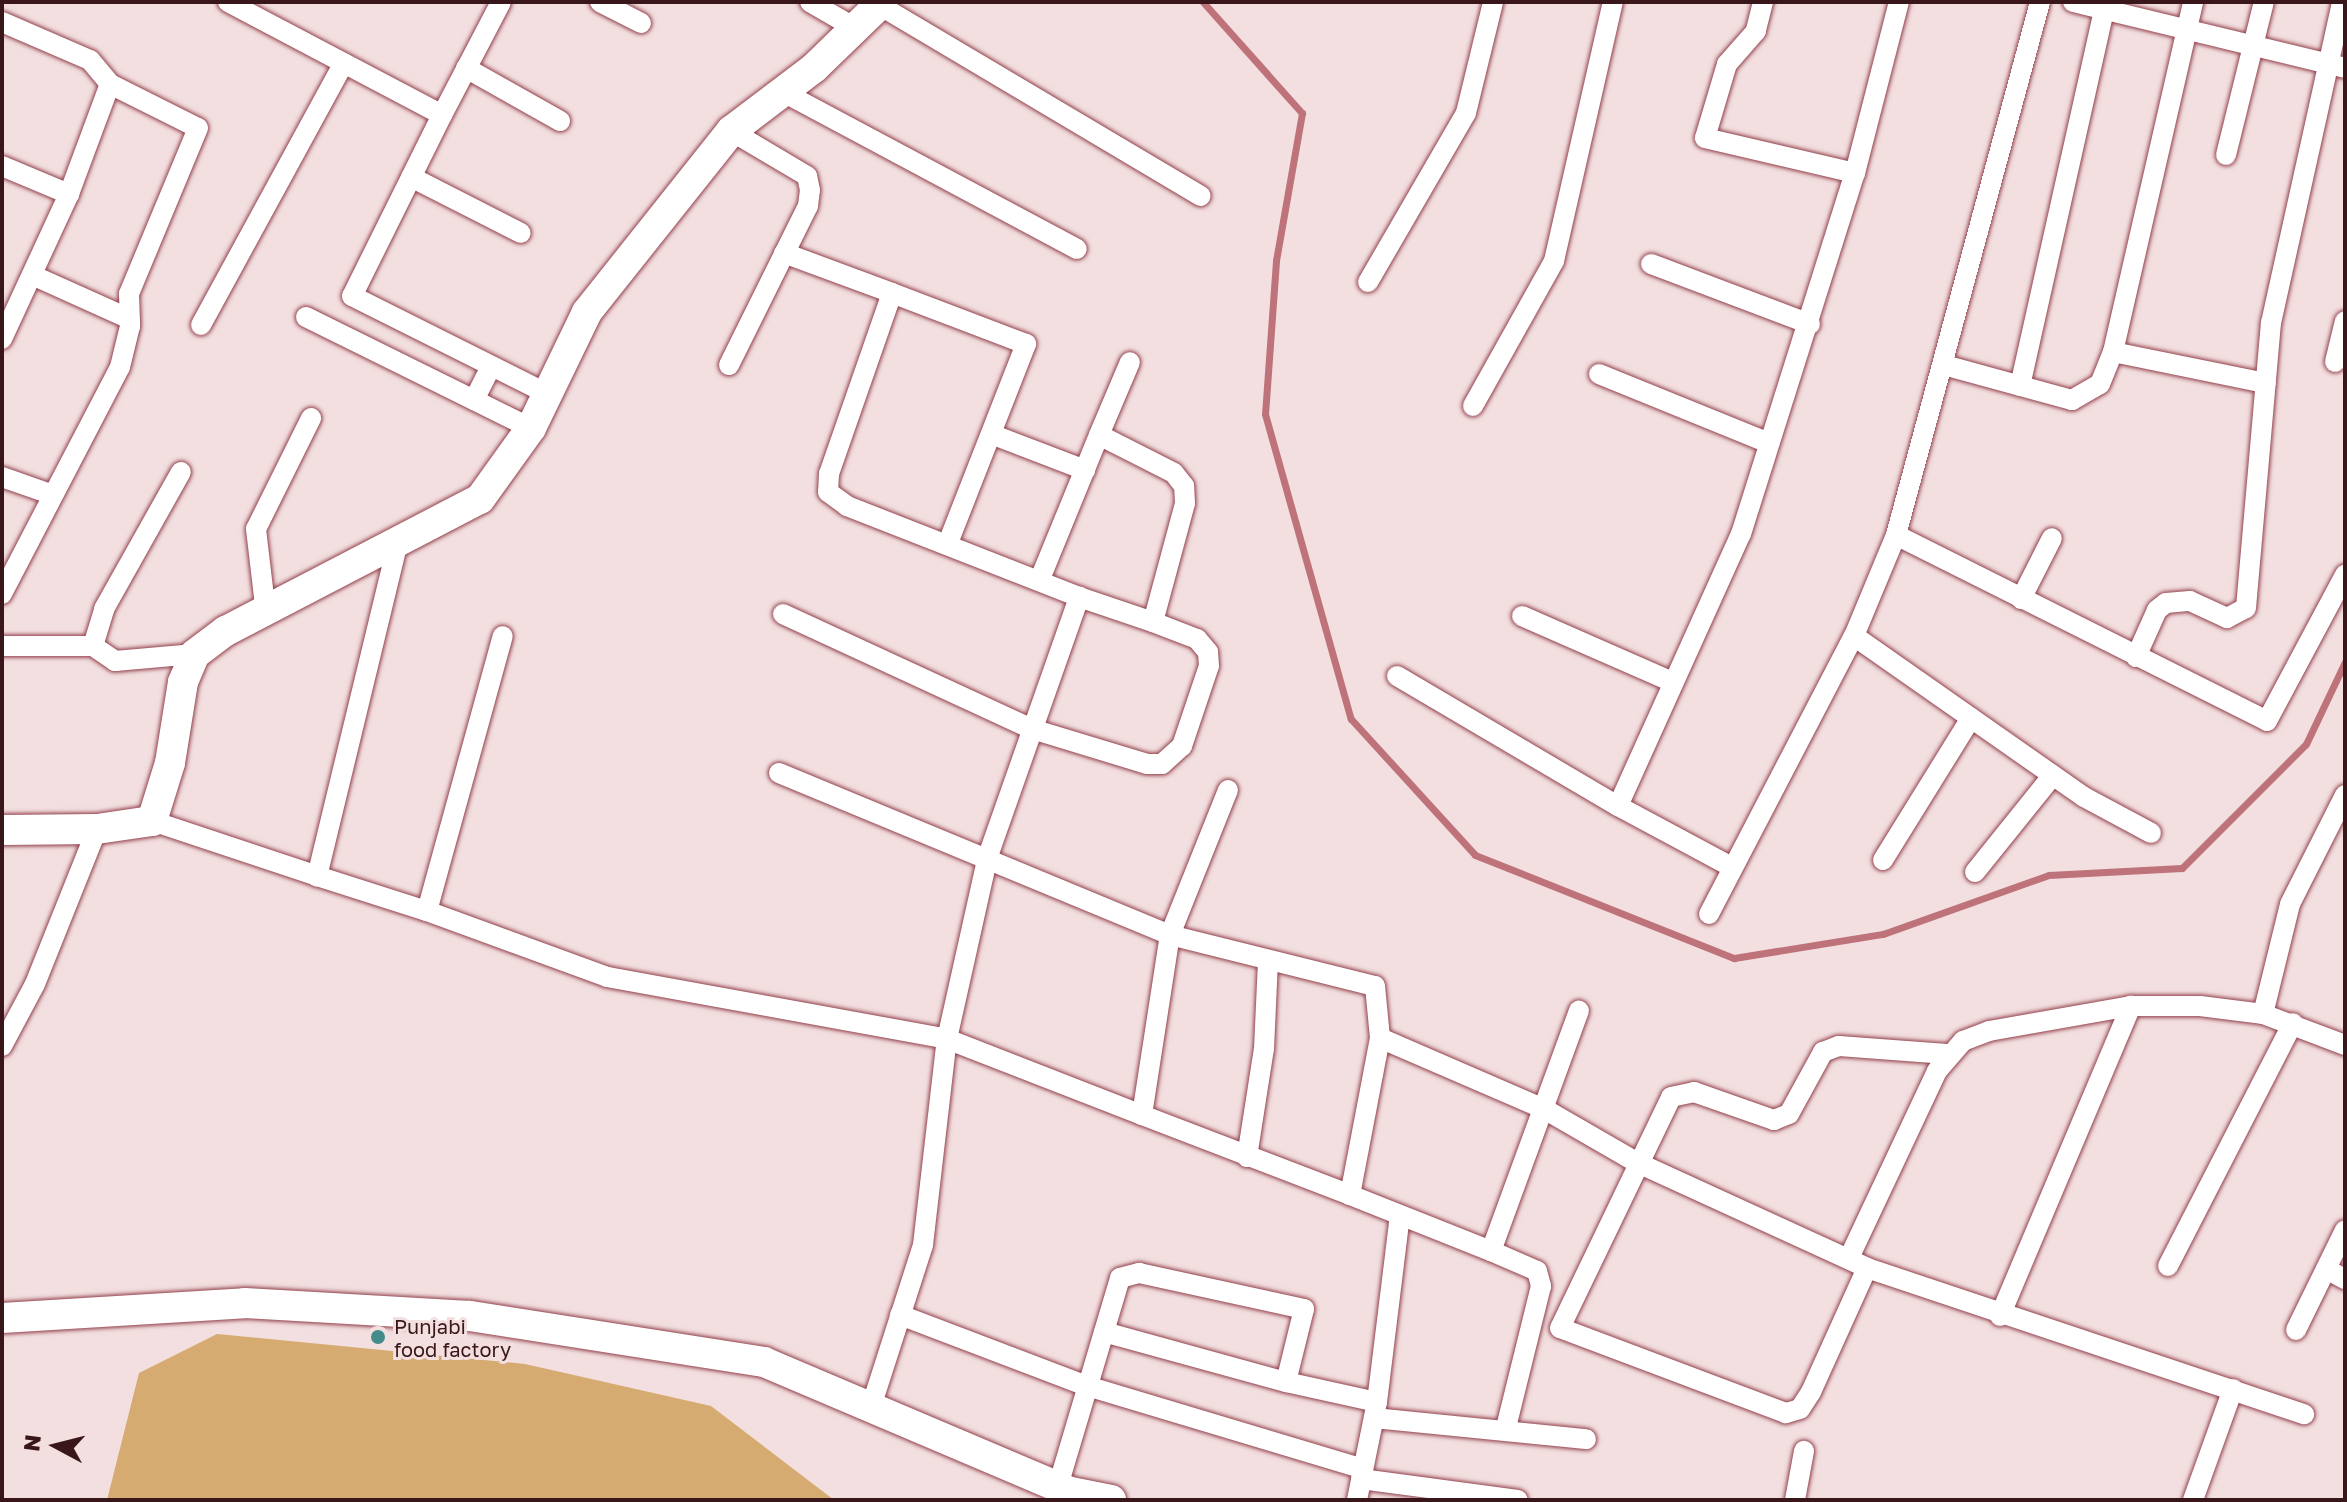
<!DOCTYPE html>
<html>
<head>
<meta charset="utf-8">
<style>
  body { margin:0 }
  #map { position:relative; width:2347px; height:1502px; overflow:hidden; background:#f3dfe0; font-family:"Golos Text",sans-serif }
  div>[style] { position:absolute }
  .green>* { inset:0; background:#d5ab72 }
  .stream>* { height:7px; margin:-3.5px; padding:0 3.5px; transform-origin:3.5px; border-radius:3.5px; background:#be7279 }
  .roads { filter:drop-shadow(0 0 2px #92404b) drop-shadow(0 0 2px #92404b) }
  .street>* { height:20px; margin:-10px; padding:0 10px; transform-origin:10px; border-radius:10px; background:#fff }
  .secondary>* { height:30px; margin:-15px; padding:0 15px; transform-origin:15px; border-radius:15px; background:#fff }
  .dots>* { width:22px; height:22px; translate:-50% -50%; box-sizing:border-box; border:4px solid #f3dfe0; border-radius:50% }
  span { translate:-50% -50%; white-space:nowrap; text-align:center; line-height:1.15; -webkit-text-stroke:6px #f3dfe0; paint-order:stroke }
  .poi-label { font-size:20px; color:#38161a }
  .left { translate:0 -50%; text-align:left }
  .frame { position:absolute; inset:0; border:4px solid #38161a; pointer-events:none }
  .north { position:absolute; left:16px; top:1406px; width:80px; height:80px; -webkit-text-stroke:6px #f3dfe0; paint-order:stroke; rotate:277deg; font-size:22px; font-weight:700; line-height:32px; text-align:center; color:#38161a }
  .north::after { content:''; display:block; margin:auto; width:28px; height:36px; background:#38161a; clip-path:polygon(50% 0,100% 100%,50% 72%,0 100%) }
</style>
</head>
<body>
<div id="map">
  <div class="green">
    <i style="clip-path:polygon(217px 1334px,525px 1364px,711px 1406px,834px 1500px,107px 1500px,139px 1373px)"></i>
  </div>
  <div class="stream">
    <i style="left:1203px;top:2px;width:149px;rotate:48.3deg"></i>
    <i style="left:1302px;top:113px;width:150px;rotate:100deg"></i>
    <i style="left:1276px;top:261px;width:153px;rotate:94.1deg"></i>
    <i style="left:1265px;top:414px;width:317px;rotate:74.3deg"></i>
    <i style="left:1351px;top:719px;width:184px;rotate:47.6deg"></i>
    <i style="left:1475px;top:855px;width:279px;rotate:21.7deg"></i>
    <i style="left:1734px;top:958px;width:151px;rotate:-9.2deg"></i>
    <i style="left:1883px;top:934px;width:176px;rotate:-19.6deg"></i>
    <i style="left:2049px;top:875px;width:133px;rotate:-3deg"></i>
    <i style="left:2182px;top:868px;width:175px;rotate:-45deg"></i>
    <i style="left:2306px;top:744px;width:91px;rotate:-64.6deg"></i>
  </div>
  <div class="roads">
    <div class="street">
      <i style="left:228px;top:2px;width:242px;rotate:27.8deg"></i>
      <i style="left:442px;top:115px;width:127px;rotate:-62.4deg"></i>
      <i style="left:600px;top:2px;width:46px;rotate:27.1deg"></i>
      <i style="left:810px;top:2px;width:52px;rotate:30deg"></i>
      <i style="left:1763px;top:2px;width:30px;rotate:104deg"></i>
      <i style="left:1756px;top:31px;width:44px;rotate:131.3deg"></i>
      <i style="left:1727px;top:64px;width:77px;rotate:106.6deg"></i>
      <i style="left:1705px;top:138px;width:154px;rotate:13.1deg"></i>
      <i style="left:2073px;top:2px;width:280px;rotate:13.6deg"></i>
      <i style="left:879px;top:5px;width:374px;rotate:30.7deg"></i>
      <i style="left:2px;top:22px;width:96px;rotate:23.4deg"></i>
      <i style="left:90px;top:60px;width:31px;rotate:50deg"></i>
      <i style="left:110px;top:84px;width:98px;rotate:26.6deg"></i>
      <i style="left:198px;top:128px;width:180px;rotate:112.6deg"></i>
      <i style="left:129px;top:294px;width:32px;rotate:88deg"></i>
      <i style="left:130px;top:326px;width:42px;rotate:103.7deg"></i>
      <i style="left:120px;top:367px;width:256px;rotate:117.5deg"></i>
      <i style="left:466px;top:68px;width:108px;rotate:29.4deg"></i>
      <i style="left:783px;top:92px;width:333px;rotate:28.1deg"></i>
      <i style="left:442px;top:115px;width:202px;rotate:116.4deg"></i>
      <i style="left:352px;top:296px;width:217px;rotate:26.6deg"></i>
      <i style="left:2226px;top:155px;width:158px;rotate:-76.1deg"></i>
      <i style="left:2px;top:166px;width:73px;rotate:22.7deg"></i>
      <i style="left:69px;top:194px;width:117px;rotate:-69.6deg"></i>
      <i style="left:411px;top:177px;width:123px;rotate:27deg"></i>
      <i style="left:784px;top:253px;width:115px;rotate:20.3deg"></i>
      <i style="left:1651px;top:264px;width:170px;rotate:20.7deg"></i>
      <i style="left:32px;top:275px;width:107px;rotate:24.2deg"></i>
      <i style="left:1368px;top:282px;width:195px;rotate:-59.9deg"></i>
      <i style="left:1466px;top:113px;width:114px;rotate:-76.3deg"></i>
      <i style="left:306px;top:317px;width:251px;rotate:26.3deg"></i>
      <i style="left:201px;top:325px;width:298px;rotate:-61.4deg"></i>
      <i style="left:2px;top:339px;width:160px;rotate:-65.2deg"></i>
      <i style="left:2113px;top:352px;width:156px;rotate:11.5deg"></i>
      <i style="left:2335px;top:362px;width:42px;rotate:-76.3deg"></i>
      <i style="left:729px;top:365px;width:178px;rotate:-63.6deg"></i>
      <i style="left:808px;top:206px;width:16px;rotate:-83deg"></i>
      <i style="left:810px;top:190px;width:14px;rotate:-102deg"></i>
      <i style="left:807px;top:176px;width:88px;rotate:-149.4deg"></i>
      <i style="left:1944px;top:365px;width:133px;rotate:15.3deg"></i>
      <i style="left:2072px;top:400px;width:32px;rotate:-30deg"></i>
      <i style="left:2100px;top:384px;width:35px;rotate:-68deg"></i>
      <i style="left:2113px;top:352px;width:359px;rotate:-77.1deg"></i>
      <i style="left:1599px;top:374px;width:183px;rotate:22.1deg"></i>
      <i style="left:2020px;top:386px;width:394px;rotate:-77.4deg"></i>
      <i style="left:474px;top:400px;width:38px;rotate:-63deg"></i>
      <i style="left:1473px;top:406px;width:166px;rotate:-60.8deg"></i>
      <i style="left:1554px;top:261px;width:266px;rotate:-77.2deg"></i>
      <i style="left:991px;top:434px;width:101px;rotate:21deg"></i>
      <i style="left:1099px;top:435px;width:79px;rotate:-67deg"></i>
      <i style="left:2px;top:477px;width:54px;rotate:19.4deg"></i>
      <i style="left:1896px;top:535px;width:415px;rotate:26.6deg"></i>
      <i style="left:2267px;top:721px;width:166px;rotate:-61.9deg"></i>
      <i style="left:948px;top:543px;width:214px;rotate:-68.6deg"></i>
      <i style="left:1026px;top:344px;width:143px;rotate:-159.2deg"></i>
      <i style="left:892px;top:293px;width:192px;rotate:109.2deg"></i>
      <i style="left:829px;top:474px;width:18px;rotate:93deg"></i>
      <i style="left:828px;top:492px;width:24px;rotate:36deg"></i>
      <i style="left:847px;top:506px;width:249px;rotate:21.4deg"></i>
      <i style="left:1079px;top:597px;width:78px;rotate:18.7deg"></i>
      <i style="left:1153px;top:622px;width:123px;rotate:-74.9deg"></i>
      <i style="left:1185px;top:503px;width:17px;rotate:-93deg"></i>
      <i style="left:1184px;top:486px;width:16px;rotate:-128deg"></i>
      <i style="left:1174px;top:473px;width:84px;rotate:-153.1deg"></i>
      <i style="left:1099px;top:435px;width:156px;rotate:112.3deg"></i>
      <i style="left:397px;top:546px;width:340px;rotate:103.6deg"></i>
      <i style="left:317px;top:876px;width:115px;rotate:17.7deg"></i>
      <i style="left:427px;top:911px;width:285px;rotate:-74.6deg"></i>
      <i style="left:2021px;top:599px;width:68px;rotate:-63.1deg"></i>
      <i style="left:266px;top:614px;width:86px;rotate:-96.7deg"></i>
      <i style="left:256px;top:529px;width:124px;rotate:-63.6deg"></i>
      <i style="left:783px;top:614px;width:274px;rotate:24.8deg"></i>
      <i style="left:1032px;top:729px;width:120px;rotate:16.9deg"></i>
      <i style="left:1147px;top:764px;width:15px"></i>
      <i style="left:1162px;top:764px;width:27px;rotate:-42deg"></i>
      <i style="left:1182px;top:746px;width:84px;rotate:-71.4deg"></i>
      <i style="left:1209px;top:666px;width:14px;rotate:-94deg"></i>
      <i style="left:1208px;top:652px;width:17px;rotate:-130deg"></i>
      <i style="left:1197px;top:639px;width:47px;rotate:-158.9deg"></i>
      <i style="left:1522px;top:616px;width:164px;rotate:23.7deg"></i>
      <i style="left:1854px;top:636px;width:281px;rotate:35deg"></i>
      <i style="left:2084px;top:797px;width:76px;rotate:28.2deg"></i>
      <i style="left:2px;top:646px;width:91px"></i>
      <i style="left:93px;top:646px;width:27px;rotate:34deg"></i>
      <i style="left:115px;top:661px;width:80px;rotate:-5deg"></i>
      <i style="left:93px;top:646px;width:39px;rotate:-73deg"></i>
      <i style="left:104px;top:609px;width:157px;rotate:-60.7deg"></i>
      <i style="left:2136px;top:657px;width:51px;rotate:-65.9deg"></i>
      <i style="left:2157px;top:610px;width:11px;rotate:-38deg"></i>
      <i style="left:2166px;top:603px;width:24px;rotate:-5deg"></i>
      <i style="left:2190px;top:601px;width:41px;rotate:24.7deg"></i>
      <i style="left:2227px;top:618px;width:21px;rotate:-28deg"></i>
      <i style="left:2246px;top:608px;width:286px;rotate:-85deg"></i>
      <i style="left:2271px;top:323px;width:329px;rotate:-77.5deg"></i>
      <i style="left:1397px;top:676px;width:256px;rotate:30.5deg"></i>
      <i style="left:1618px;top:806px;width:299px;rotate:-65.7deg"></i>
      <i style="left:1741px;top:534px;width:379px;rotate:-72.5deg"></i>
      <i style="left:1855px;top:173px;width:177px;rotate:-75.6deg"></i>
      <i style="left:779px;top:773px;width:423px;rotate:22.5deg"></i>
      <i style="left:1170px;top:935px;width:156px;rotate:-68.2deg"></i>
      <i style="left:1618px;top:806px;width:129px;rotate:28.2deg"></i>
      <i style="left:152px;top:821px;width:174px;rotate:18.4deg"></i>
      <i style="left:1883px;top:860px;width:167px;rotate:-58.2deg"></i>
      <i style="left:1975px;top:872px;width:124px;rotate:-51.2deg"></i>
      <i style="left:427px;top:911px;width:192px;rotate:20.1deg"></i>
      <i style="left:607px;top:977px;width:346px;rotate:10.3deg"></i>
      <i style="left:947px;top:1039px;width:209px;rotate:21.3deg"></i>
      <i style="left:1142px;top:1115px;width:182px;rotate:-81.2deg"></i>
      <i style="left:1170px;top:935px;width:211px;rotate:14deg"></i>
      <i style="left:1375px;top:986px;width:52px;rotate:84.5deg"></i>
      <i style="left:1380px;top:1038px;width:181px;rotate:23.4deg"></i>
      <i style="left:1546px;top:1110px;width:104px;rotate:30deg"></i>
      <i style="left:1636px;top:1162px;width:254px;rotate:24.6deg"></i>
      <i style="left:1867px;top:1268px;width:461px;rotate:18.5deg"></i>
      <i style="left:1709px;top:914px;width:314px;rotate:-62.5deg"></i>
      <i style="left:1854px;top:636px;width:109px;rotate:-67.4deg"></i>
      <i style="left:1896px;top:535px;width:552px;rotate:-74.88deg"></i>
      <i style="left:2263px;top:1014px;width:113px;rotate:-76.2deg"></i>
      <i style="left:2290px;top:904px;width:122px;rotate:-63.2deg"></i>
      <i style="left:1380px;top:1038px;width:160px;rotate:100.8deg"></i>
      <i style="left:1350px;top:1195px;width:152px;rotate:21.7deg"></i>
      <i style="left:1491px;top:1251px;width:256px;rotate:-69.9deg"></i>
      <i style="left:2px;top:1046px;width:70px;rotate:-62deg"></i>
      <i style="left:35px;top:984px;width:167px;rotate:-68.2deg"></i>
      <i style="left:1142px;top:1115px;width:223px;rotate:21deg"></i>
      <i style="left:1247px;top:1157px;width:109px;rotate:-81.1deg"></i>
      <i style="left:1264px;top:1049px;width:87px;rotate:-87.4deg"></i>
      <i style="left:1491px;top:1251px;width:50px;rotate:23.5deg"></i>
      <i style="left:1537px;top:1271px;width:16px;rotate:75deg"></i>
      <i style="left:1541px;top:1286px;width:149px;rotate:103.9deg"></i>
      <i style="left:1849px;top:1258px;width:207px;rotate:-64.8deg"></i>
      <i style="left:1937px;top:1071px;width:40px;rotate:-49deg"></i>
      <i style="left:1963px;top:1041px;width:28px;rotate:-21deg"></i>
      <i style="left:1989px;top:1031px;width:144px;rotate:-10deg"></i>
      <i style="left:2131px;top:1006px;width:69px"></i>
      <i style="left:2200px;top:1006px;width:64px;rotate:7.2deg"></i>
      <i style="left:2263px;top:1014px;width:88px;rotate:20.7deg"></i>
      <i style="left:2168px;top:1266px;width:273px;rotate:-62.8deg"></i>
      <i style="left:1867px;top:1268px;width:136px;rotate:114.3deg"></i>
      <i style="left:1811px;top:1392px;width:20px;rotate:123deg"></i>
      <i style="left:1800px;top:1409px;width:15px;rotate:164deg"></i>
      <i style="left:1786px;top:1413px;width:241px;rotate:-159.4deg"></i>
      <i style="left:1560px;top:1328px;width:256px;rotate:-64.3deg"></i>
      <i style="left:1671px;top:1097px;width:24px;rotate:-12deg"></i>
      <i style="left:1694px;top:1092px;width:85px;rotate:19.3deg"></i>
      <i style="left:1774px;top:1120px;width:16px;rotate:-22deg"></i>
      <i style="left:1789px;top:1114px;width:71px;rotate:-61.3deg"></i>
      <i style="left:1823px;top:1052px;width:17px;rotate:-21deg"></i>
      <i style="left:1839px;top:1046px;width:108px;rotate:4.2deg"></i>
      <i style="left:2326px;top:1269px;width:21px;rotate:28deg"></i>
      <i style="left:900px;top:1315px;width:200px;rotate:20.8deg"></i>
      <i style="left:1087px;top:1386px;width:288px;rotate:16.7deg"></i>
      <i style="left:2000px;top:1316px;width:337px;rotate:-67.1deg"></i>
      <i style="left:2296px;top:1330px;width:111px;rotate:-63.9deg"></i>
      <i style="left:1104px;top:1332px;width:189px;rotate:15.4deg"></i>
      <i style="left:871px;top:1407px;width:170px;rotate:-72.2deg"></i>
      <i style="left:923px;top:1245px;width:207px;rotate:-83.4deg"></i>
      <i style="left:947px;top:1039px;width:188px;rotate:-77.4deg"></i>
      <i style="left:988px;top:856px;width:275px;rotate:-70.6deg"></i>
      <i style="left:1374px;top:1418px;width:213px;rotate:5.7deg"></i>
      <i style="left:1361px;top:1479px;width:158px;rotate:7.6deg"></i>
      <i style="left:1058px;top:1486px;width:217px;rotate:-73.4deg"></i>
      <i style="left:1120px;top:1278px;width:20px;rotate:-15deg"></i>
      <i style="left:1139px;top:1273px;width:169px;rotate:12.3deg"></i>
      <i style="left:1304px;top:1309px;width:75px;rotate:103.9deg"></i>
      <i style="left:1286px;top:1382px;width:93px;rotate:12.4deg"></i>
      <i style="left:1357px;top:1500px;width:100px;rotate:-78.5deg"></i>
      <i style="left:1377px;top:1402px;width:187px;rotate:-83deg"></i>
      <i style="left:1795px;top:1500px;width:50px;rotate:-79.6deg"></i>
      <i style="left:2193px;top:1500px;width:118px;rotate:-70.2deg"></i>
    </div>
    <div class="secondary">
      <i style="left:2px;top:830px;width:95px;rotate:-0.6deg"></i>
      <i style="left:97px;top:829px;width:56px;rotate:-8.3deg"></i>
      <i style="left:152px;top:821px;width:61px;rotate:-72.8deg"></i>
      <i style="left:170px;top:763px;width:82px;rotate:-80.9deg"></i>
      <i style="left:183px;top:682px;width:30px;rotate:-67deg"></i>
      <i style="left:195px;top:654px;width:39px;rotate:-37deg"></i>
      <i style="left:226px;top:631px;width:286px;rotate:-27.5deg"></i>
      <i style="left:480px;top:499px;width:87px;rotate:-54.3deg"></i>
      <i style="left:531px;top:428px;width:129px;rotate:-64.2deg"></i>
      <i style="left:587px;top:312px;width:231px;rotate:-51.5deg"></i>
      <i style="left:731px;top:131px;width:104px;rotate:-37.2deg"></i>
      <i style="left:814px;top:68px;width:95px;rotate:-44.1deg"></i>
      <i style="left:2px;top:1318px;width:243px;rotate:-3.5deg"></i>
      <i style="left:245px;top:1303px;width:225px;rotate:3.3deg"></i>
      <i style="left:470px;top:1316px;width:298px;rotate:8.9deg"></i>
      <i style="left:764px;top:1362px;width:333px;rotate:23deg"></i>
      <i style="left:1071px;top:1492px;width:41px;rotate:11.3deg"></i>
    </div>
  </div>
  <div class="dots">
    <i style="left:378px;top:1337px;background:#448c8b"></i>
  </div>
  <div class="poi-label">
    <span class="left" style="left:394px;top:1338px">Punjabi<br>food factory</span>
  </div>
  <div class="frame"></div>
  <div class="north">N</div>
</div>
</body>
</html>
